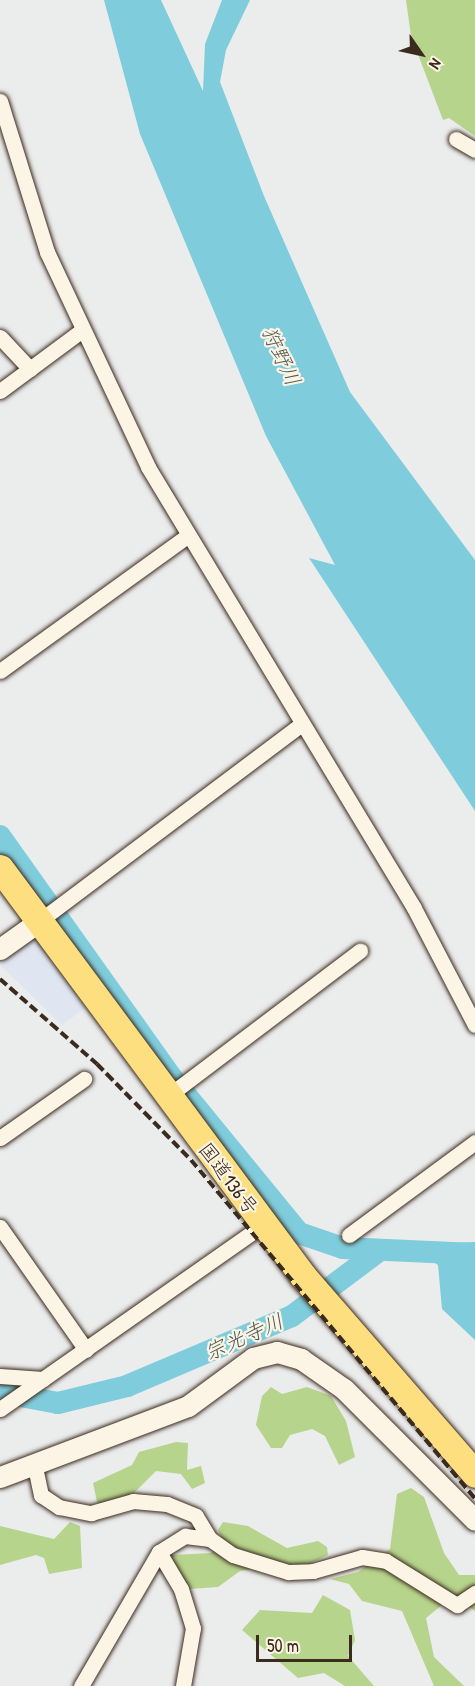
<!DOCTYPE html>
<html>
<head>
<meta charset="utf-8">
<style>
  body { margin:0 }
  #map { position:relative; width:475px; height:1686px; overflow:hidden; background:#ebecec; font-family:"Patrick Hand","Klee One",sans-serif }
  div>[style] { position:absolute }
  .built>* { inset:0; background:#dfe6f1 }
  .green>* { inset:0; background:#b7d48c }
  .water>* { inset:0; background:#7fcddc }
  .river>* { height:22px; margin:-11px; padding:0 11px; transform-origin:11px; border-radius:11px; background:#7fcddc }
  .roads { filter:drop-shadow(0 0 2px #3b2a1e) drop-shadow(0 0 2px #3b2a1e) }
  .street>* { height:15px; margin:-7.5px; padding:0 7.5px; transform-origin:7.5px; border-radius:7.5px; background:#fcf5e5 }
  .secondary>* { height:21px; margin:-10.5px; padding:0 10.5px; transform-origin:10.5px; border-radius:10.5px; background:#fcf5e5 }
  .highway>* { height:27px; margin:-13.5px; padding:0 13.5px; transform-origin:13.5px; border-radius:13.5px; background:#fedf80 }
  .rail>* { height:4px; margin-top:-2px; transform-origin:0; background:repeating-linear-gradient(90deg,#3b2a1e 0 9px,transparent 0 13.5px) }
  span { translate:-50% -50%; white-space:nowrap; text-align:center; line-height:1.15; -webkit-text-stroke:4.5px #fcf5e5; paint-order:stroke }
  .street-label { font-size:20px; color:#3b2a1e }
  .water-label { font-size:21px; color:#4f5b57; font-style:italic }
  .north { position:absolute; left:391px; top:24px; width:60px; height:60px; -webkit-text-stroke:4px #fcf5e5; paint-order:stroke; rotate:124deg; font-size:16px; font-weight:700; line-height:24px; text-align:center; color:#3b2a1e }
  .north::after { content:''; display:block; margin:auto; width:21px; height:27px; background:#3b2a1e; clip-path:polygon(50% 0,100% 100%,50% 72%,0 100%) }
  .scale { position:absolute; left:256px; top:1635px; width:96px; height:27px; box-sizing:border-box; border:3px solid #3b2a1e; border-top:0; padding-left:8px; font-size:18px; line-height:21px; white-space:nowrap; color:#3b2a1e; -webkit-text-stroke:4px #fcf5e5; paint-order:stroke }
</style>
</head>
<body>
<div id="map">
  <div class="built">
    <i style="clip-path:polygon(25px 940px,42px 945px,85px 1008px,62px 1025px,0 965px)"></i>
  </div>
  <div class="green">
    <i style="clip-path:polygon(406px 0,475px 0,475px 136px,449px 118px,443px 120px,411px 36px)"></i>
    <i style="clip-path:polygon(271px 1387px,282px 1394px,307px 1387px,331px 1396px,346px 1421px,355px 1457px,339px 1465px,325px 1436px,312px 1429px,290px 1435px,282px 1448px,271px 1448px,256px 1425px,262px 1396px)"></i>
    <i style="clip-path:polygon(176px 1442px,188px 1443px,187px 1470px,201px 1466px,205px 1483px,192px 1489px,181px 1474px,156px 1471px,130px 1497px,110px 1506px,97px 1502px,93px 1483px,132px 1465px,139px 1452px)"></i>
    <i style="clip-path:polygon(411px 1488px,424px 1497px,444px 1553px,459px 1575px,475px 1575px,475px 1611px,453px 1596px,426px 1618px,434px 1657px,464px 1686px,434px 1686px,402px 1611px,362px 1601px,349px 1584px,330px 1579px,358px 1572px,390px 1549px,397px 1494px)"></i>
    <i style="clip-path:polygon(70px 1522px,80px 1526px,82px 1568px,49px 1574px,44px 1558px,36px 1555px,0 1565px,0 1526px,54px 1539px)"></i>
    <i style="clip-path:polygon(223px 1522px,248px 1526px,287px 1548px,318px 1541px,327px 1547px,328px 1555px,298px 1569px,281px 1564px,240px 1571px,218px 1587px,189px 1589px,170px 1560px,172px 1555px,211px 1553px,222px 1539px,218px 1530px)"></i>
    <i style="clip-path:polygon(323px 1595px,350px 1610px,355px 1640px,348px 1656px,374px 1686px,345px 1686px,324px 1673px,298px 1678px,242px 1630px,260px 1610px,312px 1613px)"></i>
  </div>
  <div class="water">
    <i style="clip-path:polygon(104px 0,161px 0,203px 91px,205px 44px,222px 0,250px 0,226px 50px,220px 82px,264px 196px,350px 392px,475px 560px,475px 811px,309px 558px,335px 565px,266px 436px,140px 134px)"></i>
    <i style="clip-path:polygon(475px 1242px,475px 1340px,442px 1309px,438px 1265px,426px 1257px,381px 1254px,383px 1246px)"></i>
  </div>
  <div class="river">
    <i style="left:0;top:836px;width:297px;rotate:54.6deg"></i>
    <i style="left:172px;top:1078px;width:200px;rotate:50.7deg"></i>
    <i style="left:299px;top:1233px;width:46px;rotate:18.8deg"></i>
    <i style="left:343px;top:1248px;width:132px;rotate:2.6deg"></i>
    <i style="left:0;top:1392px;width:59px;rotate:10.7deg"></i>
    <i style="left:58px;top:1403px;width:71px;rotate:-13.8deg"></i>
    <i style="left:127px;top:1386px;width:179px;rotate:-23deg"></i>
    <i style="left:292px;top:1316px;width:109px;rotate:-36.8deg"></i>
  </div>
  <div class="roads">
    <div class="street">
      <i style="left:0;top:101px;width:158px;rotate:72.7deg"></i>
      <i style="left:47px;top:252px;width:238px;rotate:64.8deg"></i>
      <i style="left:148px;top:467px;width:515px;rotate:58.9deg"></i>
      <i style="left:414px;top:908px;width:132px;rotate:62.5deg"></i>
      <i style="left:456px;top:139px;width:22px;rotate:30deg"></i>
      <i style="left:0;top:337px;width:44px;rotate:46.8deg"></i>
      <i style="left:0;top:391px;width:102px;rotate:-36.6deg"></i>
      <i style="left:0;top:671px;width:229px;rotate:-35.8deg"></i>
      <i style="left:38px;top:922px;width:330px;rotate:-36.9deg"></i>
      <i style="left:168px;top:1096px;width:241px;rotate:-37.1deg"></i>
      <i style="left:0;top:1138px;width:103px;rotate:-35.1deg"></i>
      <i style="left:0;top:1227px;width:150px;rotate:55deg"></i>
      <i style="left:349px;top:1235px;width:157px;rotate:-36.4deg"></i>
      <i style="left:0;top:1376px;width:43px;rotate:4deg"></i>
      <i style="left:0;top:1409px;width:321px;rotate:-35deg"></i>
      <i style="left:35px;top:1467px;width:29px;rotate:78deg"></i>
      <i style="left:41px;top:1495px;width:22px;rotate:34deg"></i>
      <i style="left:59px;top:1507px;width:33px;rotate:11deg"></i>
      <i style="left:91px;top:1513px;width:44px;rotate:-15.9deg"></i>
      <i style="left:133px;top:1501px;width:34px;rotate:5deg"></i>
      <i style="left:167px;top:1504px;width:31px;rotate:22deg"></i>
      <i style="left:196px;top:1516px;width:27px;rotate:59deg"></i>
      <i style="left:159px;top:1552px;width:43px;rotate:59.3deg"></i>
      <i style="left:181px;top:1589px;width:41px;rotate:72.9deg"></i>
      <i style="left:193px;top:1628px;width:59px;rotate:99.8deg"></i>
      <i style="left:81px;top:1686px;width:155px;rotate:-59.8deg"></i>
      <i style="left:159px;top:1552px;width:31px;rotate:-32deg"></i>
      <i style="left:185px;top:1536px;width:25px;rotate:7deg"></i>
      <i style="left:210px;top:1539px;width:28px;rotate:35deg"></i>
      <i style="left:233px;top:1555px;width:58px;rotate:17.2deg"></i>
      <i style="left:288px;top:1572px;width:25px;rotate:-2deg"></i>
      <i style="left:313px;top:1571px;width:51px;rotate:-15.9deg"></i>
      <i style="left:362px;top:1557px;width:24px;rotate:9deg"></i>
      <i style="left:386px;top:1561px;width:84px;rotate:31.8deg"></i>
      <i style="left:457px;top:1605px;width:22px;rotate:-34deg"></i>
    </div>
    <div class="secondary">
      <i style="left:0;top:949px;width:47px;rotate:-35.4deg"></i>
      <i style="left:0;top:1477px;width:201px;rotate:-20.7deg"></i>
      <i style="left:188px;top:1406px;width:81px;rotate:-36.4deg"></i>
      <i style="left:253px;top:1358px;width:25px;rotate:-14deg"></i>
      <i style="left:277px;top:1352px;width:25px;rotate:16deg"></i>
      <i style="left:301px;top:1359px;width:52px;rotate:34.9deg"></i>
      <i style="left:344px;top:1389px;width:185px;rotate:45deg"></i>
    </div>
    <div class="highway">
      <i style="left:0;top:868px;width:508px;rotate:53.4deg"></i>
      <i style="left:303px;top:1276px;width:262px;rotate:49deg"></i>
    </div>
  </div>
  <div class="rail">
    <i style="left:0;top:979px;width:129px;rotate:41.2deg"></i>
    <i style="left:97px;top:1064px;width:134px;rotate:45.6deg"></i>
    <i style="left:191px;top:1160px;width:442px;rotate:50deg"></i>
  </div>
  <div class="street-label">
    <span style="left:229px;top:1178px;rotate:53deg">国道136号</span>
  </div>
  <div class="water-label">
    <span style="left:281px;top:356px;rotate:65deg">狩野川</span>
    <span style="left:244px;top:1337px;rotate:-24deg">宗光寺川</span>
  </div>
  <div class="north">N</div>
  <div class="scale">50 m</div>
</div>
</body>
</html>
